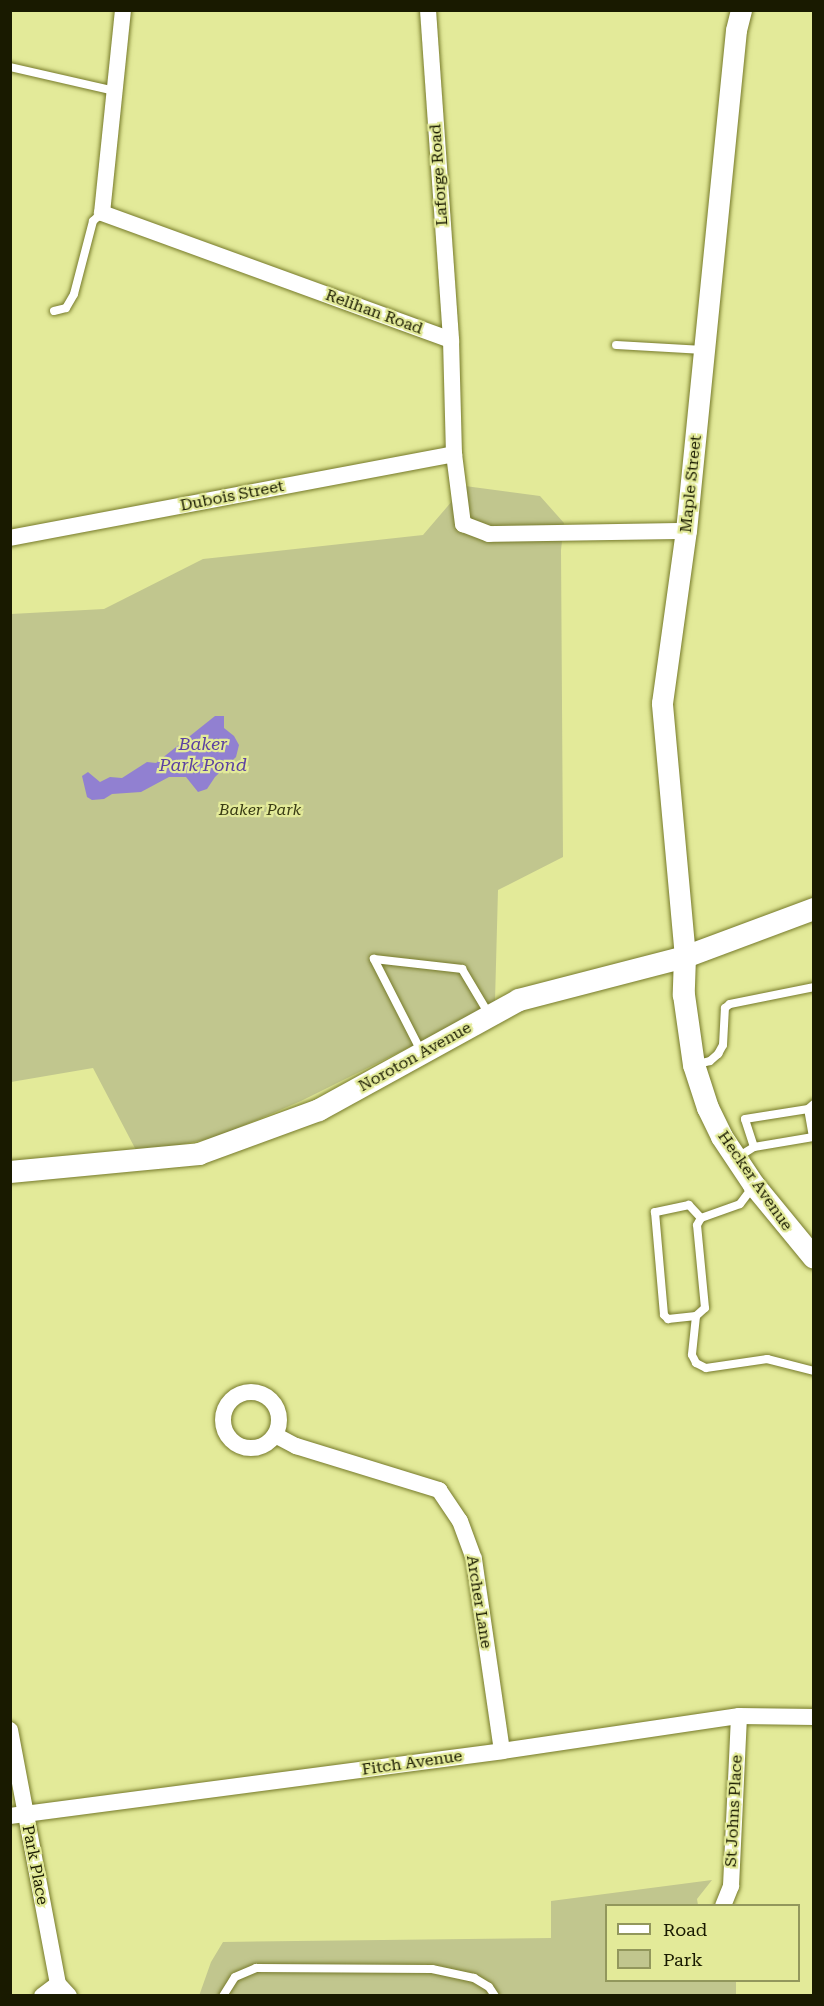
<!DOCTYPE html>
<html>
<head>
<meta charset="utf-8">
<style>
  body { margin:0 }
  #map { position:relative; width:824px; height:2006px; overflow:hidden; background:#e3ea99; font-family:"Roboto Serif",serif }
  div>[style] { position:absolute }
  .green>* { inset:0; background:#c1c68e }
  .water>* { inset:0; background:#9180d1 }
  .roads { filter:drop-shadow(0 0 2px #767a2a) drop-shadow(0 0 2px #767a2a) }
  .service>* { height:8px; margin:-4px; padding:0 4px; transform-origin:4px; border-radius:4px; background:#fff }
  .minor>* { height:16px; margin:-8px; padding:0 8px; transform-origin:8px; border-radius:8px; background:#fff }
  .minor>.ring { margin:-8px; padding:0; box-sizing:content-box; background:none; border:16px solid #fff; border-radius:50% }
  .tertiary>* { height:21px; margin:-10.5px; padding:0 10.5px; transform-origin:10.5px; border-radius:10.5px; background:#fff }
  .secondary>* { height:22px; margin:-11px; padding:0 11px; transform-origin:11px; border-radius:11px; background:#fff }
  span { translate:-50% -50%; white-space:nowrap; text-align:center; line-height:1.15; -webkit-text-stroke:4.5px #e3ea99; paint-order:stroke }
  .street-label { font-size:16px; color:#191a00 }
  .park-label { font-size:16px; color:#3a3c14; font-style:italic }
  .water-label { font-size:18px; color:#5c41a1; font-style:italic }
  .frame { position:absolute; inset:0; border:12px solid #191a00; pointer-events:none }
  .legend { position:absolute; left:605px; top:1904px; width:195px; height:78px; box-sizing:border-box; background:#e3ea99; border:2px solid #92975c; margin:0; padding:8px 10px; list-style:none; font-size:18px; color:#191a00 }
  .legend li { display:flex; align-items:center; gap:12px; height:30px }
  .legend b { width:30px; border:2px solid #92975c }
</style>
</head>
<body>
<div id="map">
  <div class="green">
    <i style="clip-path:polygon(465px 486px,540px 496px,564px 523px,561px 550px,563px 857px,498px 890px,495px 1001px,448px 1028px,301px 1101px,217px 1137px,138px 1154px,93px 1068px,11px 1082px,11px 614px,104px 609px,203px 559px,423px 535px)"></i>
    <i style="clip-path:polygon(712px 1880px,697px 1899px,698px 1905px,606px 1906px,606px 1980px,736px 1981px,736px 1996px,199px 1996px,211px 1962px,223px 1942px,551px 1938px,551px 1901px)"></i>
  </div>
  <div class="water">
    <i style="clip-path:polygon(215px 716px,224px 716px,224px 728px,234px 736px,239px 745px,236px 757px,215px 777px,207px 789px,198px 792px,186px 777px,169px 777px,141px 792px,112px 794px,104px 799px,92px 800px,87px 797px,82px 776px,88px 772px,100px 782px,110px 777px,122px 778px,147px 762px,156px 763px)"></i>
  </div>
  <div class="roads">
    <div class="service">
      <i style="left:10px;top:67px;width:108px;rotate:12.9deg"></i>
      <i style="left:54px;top:311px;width:12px;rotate:-14deg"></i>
      <i style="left:66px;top:308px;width:16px;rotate:-60deg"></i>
      <i style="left:74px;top:294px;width:75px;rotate:-75.4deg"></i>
      <i style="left:93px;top:221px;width:12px;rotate:-42deg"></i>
      <i style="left:616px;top:345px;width:88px;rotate:3.3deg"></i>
      <i style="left:422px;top:1053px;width:106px;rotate:-117.1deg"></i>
      <i style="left:374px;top:959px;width:89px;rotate:6.5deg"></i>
      <i style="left:462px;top:969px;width:55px;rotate:59.2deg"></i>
      <i style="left:694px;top:1065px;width:16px;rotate:-14deg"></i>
      <i style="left:710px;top:1061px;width:11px;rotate:-41deg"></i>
      <i style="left:718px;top:1054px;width:10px;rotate:-61deg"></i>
      <i style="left:723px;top:1045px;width:37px;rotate:-87deg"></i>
      <i style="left:725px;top:1008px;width:6px;rotate:-39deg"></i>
      <i style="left:730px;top:1004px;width:86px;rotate:-11.4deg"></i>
      <i style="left:754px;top:1147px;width:60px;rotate:-9.6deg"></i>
      <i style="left:813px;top:1137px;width:28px;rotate:-100deg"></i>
      <i style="left:738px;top:1157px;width:19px;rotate:-32deg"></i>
      <i style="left:754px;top:1147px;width:29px;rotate:-108deg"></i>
      <i style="left:745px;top:1119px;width:64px;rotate:-9deg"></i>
      <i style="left:808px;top:1109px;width:8px;rotate:-40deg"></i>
      <i style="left:701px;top:1218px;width:18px;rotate:-133deg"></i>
      <i style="left:689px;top:1205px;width:35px;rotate:168deg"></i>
      <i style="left:655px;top:1212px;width:103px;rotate:85deg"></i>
      <i style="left:664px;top:1315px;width:6px;rotate:45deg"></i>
      <i style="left:668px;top:1319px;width:28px;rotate:-6deg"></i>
      <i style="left:696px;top:1316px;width:12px;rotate:-42deg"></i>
      <i style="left:705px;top:1308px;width:83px;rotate:-95.5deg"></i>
      <i style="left:697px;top:1225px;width:8px;rotate:-60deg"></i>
      <i style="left:701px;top:1218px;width:41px;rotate:-19.7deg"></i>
      <i style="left:740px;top:1204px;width:20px;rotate:-53deg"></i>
      <i style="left:696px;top:1316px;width:39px;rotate:96deg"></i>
      <i style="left:692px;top:1355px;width:9px;rotate:63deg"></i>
      <i style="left:696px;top:1363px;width:11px;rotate:27deg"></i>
      <i style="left:706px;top:1368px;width:62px;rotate:-8.4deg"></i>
      <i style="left:767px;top:1359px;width:49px;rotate:14.3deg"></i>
      <i style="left:223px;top:1996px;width:22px;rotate:-58deg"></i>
      <i style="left:235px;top:1977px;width:23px;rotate:-23deg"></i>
      <i style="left:256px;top:1968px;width:176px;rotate:0.3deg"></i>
      <i style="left:432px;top:1969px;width:43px;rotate:12.1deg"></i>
      <i style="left:474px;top:1978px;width:17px;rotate:31deg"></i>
      <i style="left:489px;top:1987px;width:11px;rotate:56deg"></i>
    </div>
    <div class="minor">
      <i style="left:123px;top:10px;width:204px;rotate:95.9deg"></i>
      <i style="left:102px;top:213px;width:371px;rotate:20deg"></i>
      <i style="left:451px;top:340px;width:114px;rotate:88.5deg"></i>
      <i style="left:454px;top:454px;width:71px;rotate:82.7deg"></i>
      <i style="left:463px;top:524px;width:28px;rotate:21deg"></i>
      <i style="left:489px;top:534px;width:197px;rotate:-0.9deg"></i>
      <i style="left:428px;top:10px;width:331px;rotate:86deg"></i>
      <i style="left:10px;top:538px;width:452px;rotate:-10.7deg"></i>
      <i class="ring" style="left:223px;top:1392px;width:40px;height:40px"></i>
      <i style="left:275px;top:1435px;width:24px;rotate:28deg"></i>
      <i style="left:296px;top:1446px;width:150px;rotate:17.1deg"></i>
      <i style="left:439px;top:1490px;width:37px;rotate:56deg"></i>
      <i style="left:460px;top:1521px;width:40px;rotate:69.8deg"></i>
      <i style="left:474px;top:1559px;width:194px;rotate:81.7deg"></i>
      <i style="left:10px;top:1730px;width:258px;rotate:79.3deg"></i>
      <i style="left:58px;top:1984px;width:16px;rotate:47deg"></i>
      <i style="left:10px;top:1816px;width:496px;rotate:-7.5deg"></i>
      <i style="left:502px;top:1751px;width:240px;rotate:-8.4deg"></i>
      <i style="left:739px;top:1716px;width:75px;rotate:0.8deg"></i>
      <i style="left:723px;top:1906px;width:22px;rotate:-68deg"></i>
      <i style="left:731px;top:1886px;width:170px;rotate:-87.3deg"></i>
      <i style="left:42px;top:1996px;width:20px;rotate:-37deg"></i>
    </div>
    <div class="tertiary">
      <i style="left:685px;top:957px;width:255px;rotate:-95.2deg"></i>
      <i style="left:662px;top:703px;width:174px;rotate:-82.1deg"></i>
      <i style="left:686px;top:531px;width:503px;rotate:-84.3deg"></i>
      <i style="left:736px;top:30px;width:21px;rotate:-76deg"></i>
    </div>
    <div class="secondary">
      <i style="left:685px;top:957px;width:38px;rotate:92deg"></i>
      <i style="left:684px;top:995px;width:71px;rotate:81.9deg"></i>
      <i style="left:694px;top:1065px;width:45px;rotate:72deg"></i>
      <i style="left:708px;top:1108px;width:32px;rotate:64deg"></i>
      <i style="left:722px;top:1137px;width:58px;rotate:56.3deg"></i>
      <i style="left:754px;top:1185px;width:94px;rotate:50.6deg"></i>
      <i style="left:10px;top:1172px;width:190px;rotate:-5.4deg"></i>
      <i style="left:199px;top:1154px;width:128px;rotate:-20.1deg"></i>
      <i style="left:319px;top:1110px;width:228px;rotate:-28.8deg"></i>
      <i style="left:519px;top:1000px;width:171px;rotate:-14.5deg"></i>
      <i style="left:685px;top:957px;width:138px;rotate:-20.4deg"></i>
    </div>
  </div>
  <div class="street-label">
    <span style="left:439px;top:175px;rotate:-94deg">Laforge Road</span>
    <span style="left:374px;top:312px;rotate:20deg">Relihan Road</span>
    <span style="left:691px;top:484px;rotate:-84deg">Maple Street</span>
    <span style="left:232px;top:496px;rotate:-11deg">Dubois Street</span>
    <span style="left:415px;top:1057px;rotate:-29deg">Noroton Avenue</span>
    <span style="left:755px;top:1181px;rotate:55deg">Hecker Avenue</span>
    <span style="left:479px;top:1602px;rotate:81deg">Archer Lane</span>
    <span style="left:412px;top:1763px;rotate:-8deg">Fitch Avenue</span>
    <span style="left:734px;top:1811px;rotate:-87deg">St Johns Place</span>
    <span style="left:35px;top:1865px;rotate:79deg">Park Place</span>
  </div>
  <div class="park-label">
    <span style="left:260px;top:810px">Baker Park</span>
  </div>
  <div class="water-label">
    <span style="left:203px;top:755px">Baker<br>Park Pond</span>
  </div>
  <div class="frame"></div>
  <ul class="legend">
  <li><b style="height:8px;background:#fff"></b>Road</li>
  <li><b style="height:16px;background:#c1c68e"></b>Park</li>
  </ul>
</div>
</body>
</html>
